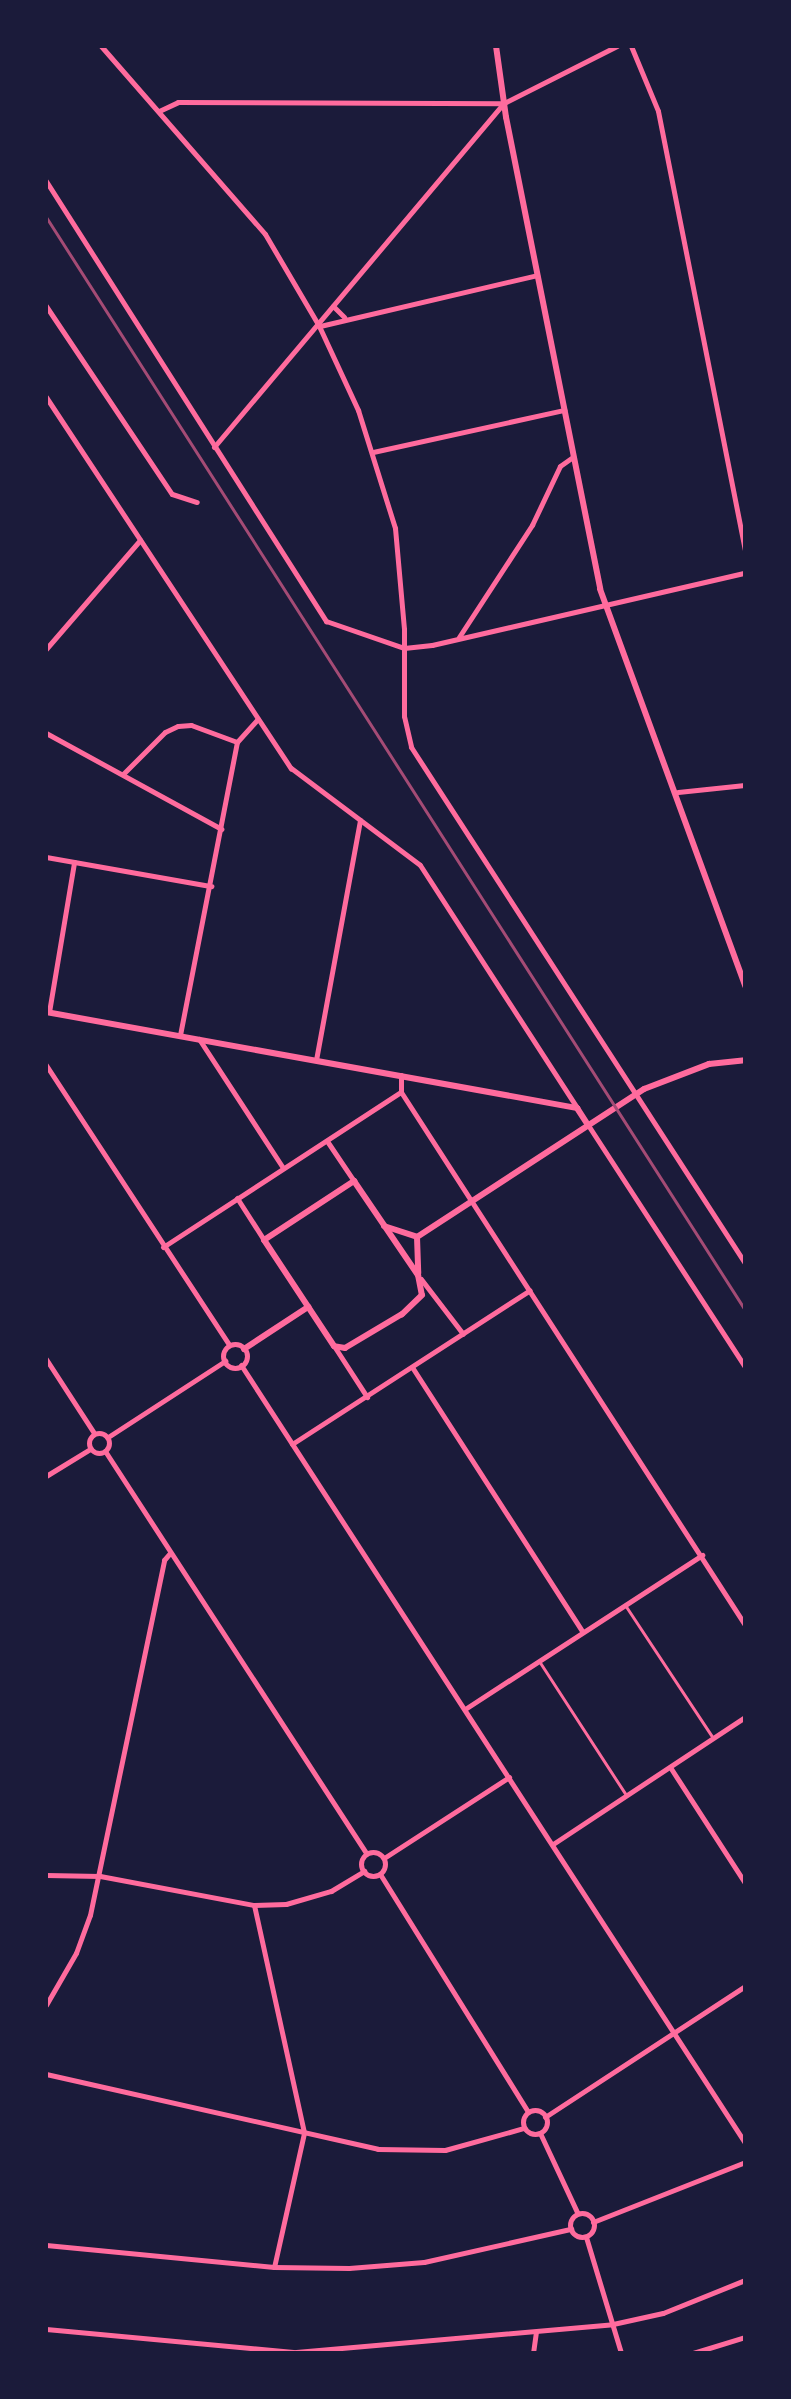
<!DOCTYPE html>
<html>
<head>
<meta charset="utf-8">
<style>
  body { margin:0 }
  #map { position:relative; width:791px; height:2399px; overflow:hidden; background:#1b1b3a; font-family:Overpass,sans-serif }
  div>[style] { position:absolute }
  .pedestrian>* { height:3px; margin:-1.5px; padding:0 1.5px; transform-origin:1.5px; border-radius:1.5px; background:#ff6b9d }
  .minor>* { height:5px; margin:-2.5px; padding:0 2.5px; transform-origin:2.5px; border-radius:2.5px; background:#ff6b9d }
  .minor>.ring { margin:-2.5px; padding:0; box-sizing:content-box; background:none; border:5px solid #ff6b9d; border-radius:50% }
  .tertiary>* { height:6px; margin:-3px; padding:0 3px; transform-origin:3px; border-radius:3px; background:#ff6b9d }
  .rail>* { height:3px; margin:-1.5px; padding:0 1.5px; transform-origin:1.5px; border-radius:1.5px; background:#a44b75 }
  span { translate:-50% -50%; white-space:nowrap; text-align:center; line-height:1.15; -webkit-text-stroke:7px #1b1b3a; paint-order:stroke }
  .frame { position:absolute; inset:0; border:48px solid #1b1b3a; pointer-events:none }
</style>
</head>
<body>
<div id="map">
  <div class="pedestrian">
    <i style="left:625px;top:1605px;width:159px;rotate:56.5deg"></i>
    <i style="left:539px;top:1661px;width:160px;rotate:57deg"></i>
  </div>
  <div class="minor">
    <i style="left:101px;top:46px;width:249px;rotate:48.9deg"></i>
    <i style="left:265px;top:234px;width:107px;rotate:59.6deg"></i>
    <i style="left:319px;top:326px;width:93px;rotate:65.1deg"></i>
    <i style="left:358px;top:410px;width:124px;rotate:72.6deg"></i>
    <i style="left:395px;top:528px;width:101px;rotate:84.9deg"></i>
    <i style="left:404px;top:629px;width:87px;rotate:90deg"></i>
    <i style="left:404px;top:716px;width:32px;rotate:77deg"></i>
    <i style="left:411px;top:747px;width:615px;rotate:57.09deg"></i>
    <i style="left:631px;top:46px;width:70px;rotate:67.4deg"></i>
    <i style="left:658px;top:111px;width:447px;rotate:78.8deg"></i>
    <i style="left:159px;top:111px;width:21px;rotate:-25deg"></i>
    <i style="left:178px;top:102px;width:325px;rotate:0.2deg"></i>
    <i style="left:46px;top:181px;width:522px;rotate:57.53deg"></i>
    <i style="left:326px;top:621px;width:83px;rotate:19.1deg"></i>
    <i style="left:404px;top:648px;width:28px;rotate:-6deg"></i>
    <i style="left:432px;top:645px;width:321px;rotate:-13deg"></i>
    <i style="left:46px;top:306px;width:226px;rotate:56.2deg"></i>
    <i style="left:172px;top:494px;width:26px;rotate:18deg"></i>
    <i style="left:333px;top:306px;width:16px;rotate:45deg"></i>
    <i style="left:320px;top:326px;width:223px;rotate:-13.2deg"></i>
    <i style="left:46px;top:397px;width:445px;rotate:56.6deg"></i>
    <i style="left:291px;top:768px;width:161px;rotate:36.9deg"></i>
    <i style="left:420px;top:865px;width:289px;rotate:57.1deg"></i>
    <i style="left:214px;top:447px;width:450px;rotate:-49.9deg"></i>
    <i style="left:504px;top:103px;width:127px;rotate:-26.8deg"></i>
    <i style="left:373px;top:452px;width:196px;rotate:-12.4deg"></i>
    <i style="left:459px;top:637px;width:134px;rotate:-56.9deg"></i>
    <i style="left:532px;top:525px;width:65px;rotate:-64.6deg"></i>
    <i style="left:560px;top:466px;width:16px;rotate:-35deg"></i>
    <i style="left:46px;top:649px;width:144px;rotate:-49.2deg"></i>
    <i style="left:46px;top:733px;width:200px;rotate:28.7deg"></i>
    <i style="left:123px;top:774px;width:59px;rotate:-45deg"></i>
    <i style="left:165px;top:732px;width:14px;rotate:-25deg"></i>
    <i style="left:178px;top:726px;width:13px;rotate:-4deg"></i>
    <i style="left:191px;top:725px;width:49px;rotate:20.3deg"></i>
    <i style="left:678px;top:792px;width:67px;rotate:-6deg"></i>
    <i style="left:46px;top:857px;width:168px;rotate:10deg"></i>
    <i style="left:49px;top:1012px;width:152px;rotate:-80.5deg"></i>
    <i style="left:180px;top:1035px;width:298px;rotate:-79deg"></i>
    <i style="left:237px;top:742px;width:31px;rotate:-48deg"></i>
    <i style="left:199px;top:1039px;width:154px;rotate:56.9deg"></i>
    <i style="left:316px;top:1060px;width:244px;rotate:-79.6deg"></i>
    <i style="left:46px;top:1065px;width:334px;rotate:56.8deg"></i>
    <i style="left:401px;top:1075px;width:17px;rotate:90deg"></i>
    <i style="left:401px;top:1092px;width:634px;rotate:57.16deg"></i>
    <i style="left:588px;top:1125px;width:288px;rotate:57deg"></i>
    <i style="left:327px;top:1141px;width:48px;rotate:56deg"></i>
    <i style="left:237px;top:1198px;width:50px;rotate:57.3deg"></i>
    <i style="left:163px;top:1247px;width:284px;rotate:-33.1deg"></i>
    <i style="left:421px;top:1279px;width:69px;rotate:52.6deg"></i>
    <i class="ring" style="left:223px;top:1344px;width:19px;height:19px"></i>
    <i style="left:334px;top:1346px;width:61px;rotate:57.1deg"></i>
    <i style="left:46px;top:1359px;width:88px;rotate:57deg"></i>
    <i style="left:241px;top:1365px;width:927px;rotate:57.06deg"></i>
    <i style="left:412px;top:1367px;width:315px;rotate:57.2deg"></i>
    <i class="ring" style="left:89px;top:1433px;width:15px;height:15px"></i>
    <i style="left:108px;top:1437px;width:140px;rotate:-33deg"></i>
    <i style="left:292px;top:1444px;width:283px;rotate:-32.9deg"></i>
    <i style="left:105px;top:1451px;width:479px;rotate:57deg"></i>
    <i style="left:46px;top:1476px;width:52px;rotate:-31.5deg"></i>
    <i style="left:465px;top:1709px;width:283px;rotate:-33deg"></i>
    <i style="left:670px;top:1767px;width:138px;rotate:57.1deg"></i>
    <i style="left:553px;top:1844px;width:230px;rotate:-33.5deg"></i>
    <i class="ring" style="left:361px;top:1852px;width:19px;height:19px"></i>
    <i style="left:384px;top:1858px;width:149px;rotate:-32.9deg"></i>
    <i style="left:380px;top:1874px;width:280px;rotate:58.1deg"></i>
    <i style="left:46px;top:1875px;width:54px;rotate:1.1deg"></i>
    <i style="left:100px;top:1876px;width:157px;rotate:10.7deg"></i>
    <i style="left:254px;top:1905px;width:32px;rotate:-2deg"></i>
    <i style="left:286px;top:1904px;width:47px;rotate:-16.1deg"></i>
    <i style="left:331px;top:1891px;width:39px;rotate:-31deg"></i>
    <i style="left:254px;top:1905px;width:233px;rotate:77.6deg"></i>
    <i style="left:304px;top:2133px;width:137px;rotate:102.6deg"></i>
    <i style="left:46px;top:2005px;width:60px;rotate:-60deg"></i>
    <i style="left:76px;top:1953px;width:40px;rotate:-69.8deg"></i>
    <i style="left:90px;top:1915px;width:363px;rotate:-78.2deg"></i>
    <i style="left:164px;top:1560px;width:9px;rotate:-49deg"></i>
    <i style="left:46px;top:2074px;width:340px;rotate:12.7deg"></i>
    <i style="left:378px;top:2149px;width:67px;rotate:0.9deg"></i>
    <i style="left:445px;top:2150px;width:82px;rotate:-15.6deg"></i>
    <i class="ring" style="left:523px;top:2110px;width:19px;height:19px"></i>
    <i style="left:545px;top:2117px;width:239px;rotate:-33.2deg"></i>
    <i style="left:540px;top:2133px;width:89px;rotate:64.9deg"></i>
    <i class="ring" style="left:570px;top:2213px;width:19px;height:19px"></i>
    <i style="left:593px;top:2222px;width:163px;rotate:-21.5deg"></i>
    <i style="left:586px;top:2237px;width:121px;rotate:73.2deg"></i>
    <i style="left:46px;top:2245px;width:229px;rotate:5.5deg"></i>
    <i style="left:274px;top:2267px;width:75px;rotate:0.8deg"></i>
    <i style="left:349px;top:2268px;width:75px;rotate:-4.6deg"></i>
    <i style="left:424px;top:2262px;width:151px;rotate:-12.7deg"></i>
    <i style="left:46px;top:2329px;width:251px;rotate:5.3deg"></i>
    <i style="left:296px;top:2352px;width:318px;rotate:-5deg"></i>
    <i style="left:613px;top:2324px;width:51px;rotate:-12.4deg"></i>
    <i style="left:663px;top:2313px;width:88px;rotate:-21.9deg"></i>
    <i style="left:533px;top:2353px;width:21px;rotate:-82deg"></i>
    <i style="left:693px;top:2353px;width:54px;rotate:-17.1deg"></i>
  </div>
  <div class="tertiary">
    <i style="left:496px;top:46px;width:72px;rotate:82deg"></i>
    <i style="left:506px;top:117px;width:481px;rotate:78.7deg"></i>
    <i style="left:600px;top:589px;width:423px;rotate:69.9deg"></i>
    <i style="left:46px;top:1012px;width:540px;rotate:10.25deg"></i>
    <i style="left:577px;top:1108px;width:20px;rotate:57deg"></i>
    <i style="left:354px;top:1181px;width:114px;rotate:55.8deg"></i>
    <i style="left:418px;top:1275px;width:20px;rotate:79deg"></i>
    <i style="left:422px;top:1295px;width:28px;rotate:136deg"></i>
    <i style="left:402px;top:1314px;width:66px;rotate:149.2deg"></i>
    <i style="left:345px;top:1348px;width:11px;rotate:-170deg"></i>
    <i style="left:334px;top:1346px;width:127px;rotate:-123.4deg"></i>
    <i style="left:264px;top:1240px;width:108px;rotate:-33.2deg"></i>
    <i style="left:384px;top:1226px;width:35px;rotate:18deg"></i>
    <i style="left:417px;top:1237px;width:271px;rotate:-33.1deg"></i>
    <i style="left:644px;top:1089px;width:70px;rotate:-21deg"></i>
    <i style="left:709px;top:1064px;width:36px;rotate:-6deg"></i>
    <i style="left:417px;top:1237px;width:36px;rotate:88deg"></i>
    <i style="left:244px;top:1349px;width:77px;rotate:-33.3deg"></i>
  </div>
  <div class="rail">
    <i style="left:46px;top:217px;width:1297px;rotate:57.4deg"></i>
  </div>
  <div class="frame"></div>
</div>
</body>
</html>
